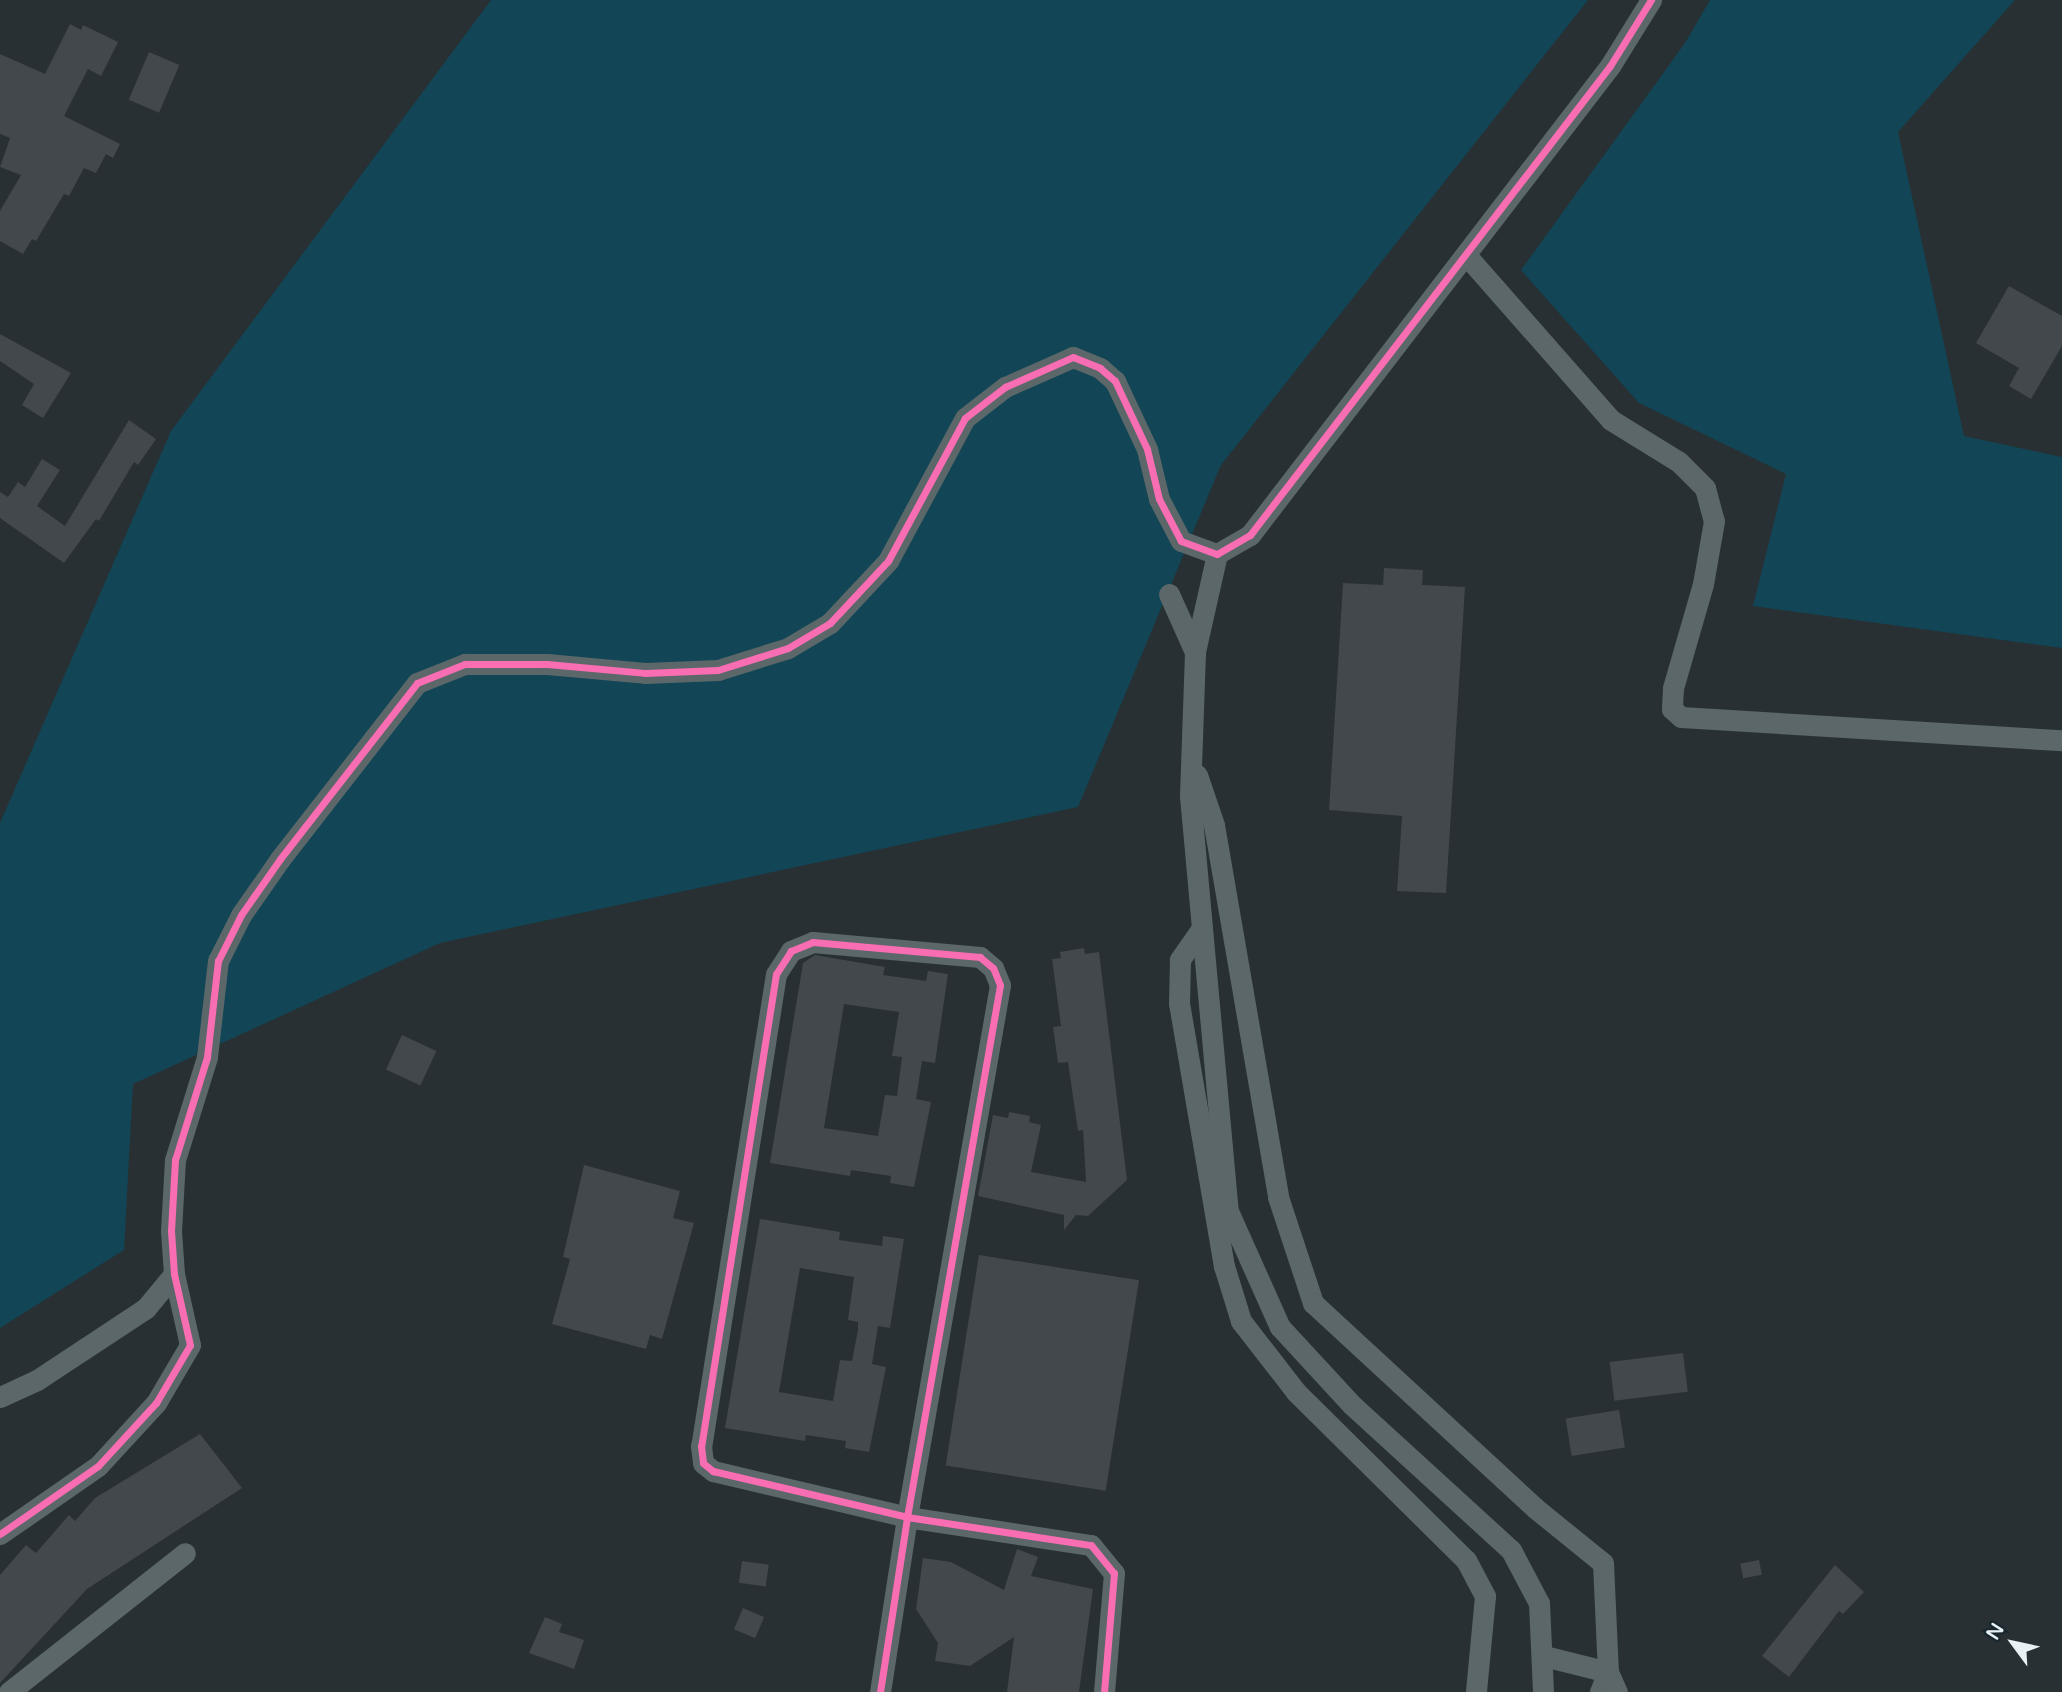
<!DOCTYPE html>
<html>
<head>
<meta charset="utf-8">
<style>
  body { margin:0 }
  #map { position:relative; width:2062px; height:1692px; overflow:hidden; background:#283033; font-family:"Varela Round",sans-serif }
  div>[style] { position:absolute }
  .green>* { inset:0; background:#124555 }
  .building>* { inset:0; background:#42484b; transform-origin:0 0 }
  .minor>* { height:21px; margin:-10.5px; padding:0 10.5px; transform-origin:10.5px; border-radius:10.5px; background:#5b6768 }
  .cycleway>* { height:7px; margin:-3.5px; padding:0 3.5px; transform-origin:3.5px; border-radius:3.5px; background:#f96db3 }
  span { translate:-50% -50%; white-space:nowrap; text-align:center; line-height:1.15; -webkit-text-stroke:5px #19282e; paint-order:stroke }
  .north { position:absolute; left:1978px; top:1608px; width:70px; height:70px; -webkit-text-stroke:5px #19282e; paint-order:stroke; rotate:303deg; font-size:19px; font-weight:700; line-height:28px; text-align:center; color:#e8f2f5 }
  .north::after { content:''; display:block; margin:auto; width:24px; height:32px; background:#e8f2f5; clip-path:polygon(50% 0,100% 100%,50% 72%,0 100%) }
</style>
</head>
<body>
<div id="map">
  <div class="green">
    <i style="clip-path:polygon(491px 0,1588px 0,1221px 465px,1078px 807px,440px 943px,133px 1084px,124px 1250px,0 1328px,0 823px,171px 431px)"></i>
    <i style="clip-path:polygon(1710px 0,2015px 0,1898px 132px,1964px 436px,2062px 457px,2062px 648px,1753px 606px,1786px 474px,1639px 403px,1521px 270px,1685px 43px)"></i>
  </div>
  <div class="building">
    <i style="clip-path:polygon(70px 24px,81px 30px,83px 25px,118px 42px,101px 76px,88px 69px,64px 116px,120px 144px,113px 158px,106px 154px,96px 173px,84px 168px,69px 196px,64px 194px,36px 241px,32px 239px,23px 254px,0 241px,0 211px,21px 175px,0 167px,10px 138px,0 134px,0 54px,45px 74px)"></i>
    <i style="left:149px;top:52px;width:33px;height:52px;rotate:23deg"></i>
    <i style="clip-path:polygon(2009px 286px,2062px 316px,2062px 346px,2031px 399px,2009px 386px,2019px 368px,1976px 343px)"></i>
    <i style="clip-path:polygon(0 334px,71px 373px,43px 418px,22px 405px,34px 384px,0 361px)"></i>
    <i style="clip-path:polygon(129px 420px,156px 439px,138px 465px,134px 462px,99px 521px,96px 519px,64px 563px,0 518px,0 492px,8px 497px,18px 482px,25px 487px,42px 459px,60px 470px,37px 506px,65px 526px)"></i>
    <i style="clip-path:polygon(1384px 568px,1423px 570px,1422px 585px,1465px 587px,1446px 893px,1397px 891px,1402px 816px,1329px 810px,1343px 583px,1383px 585px)"></i>
    <i style="clip-path:polygon(1084px 948px,1085px 954px,1099px 952px,1127px 1180px,1088px 1216px,1076px 1215px,1064px 1230px,1064px 1215px,978px 1196px,993px 1115px,1008px 1118px,1009px 1112px,1030px 1116px,1029px 1122px,1041px 1125px,1031px 1172px,1086px 1182px,1083px 1130px,1078px 1131px,1068px 1062px,1058px 1063px,1053px 1027px,1061px 1026px,1052px 959px,1061px 958px,1060px 952px)"></i>
    <i style="clip-path:polygon(evenodd,815px 955px,885px 967px,883px 975px,926px 981px,928px 971px,948px 974px,935px 1063px,922px 1061px,916px 1099px,931px 1102px,914px 1187px,890px 1183px,891px 1176px,851px 1170px,850px 1176px,770px 1163px,803px 963px,815px 955px,844px 1004px,899px 1012px,892px 1056px,902px 1057px,897px 1096px,885px 1095px,878px 1136px,824px 1128px,844px 1004px)"></i>
    <i style="left:402px;top:1035px;width:38px;height:38px;rotate:25deg"></i>
    <i style="clip-path:polygon(584px 1165px,680px 1191px,673px 1218px,694px 1223px,662px 1339px,650px 1335px,646px 1349px,552px 1324px,570px 1259px,563px 1257px)"></i>
    <i style="clip-path:polygon(evenodd,760px 1219px,840px 1232px,839px 1240px,882px 1246px,883px 1236px,904px 1239px,890px 1328px,878px 1326px,872px 1364px,886px 1367px,869px 1452px,845px 1448px,846px 1441px,806px 1435px,805px 1441px,725px 1428px,760px 1219px,800px 1268px,854px 1277px,848px 1320px,858px 1322px,858px 1330px,852px 1361px,840px 1360px,833px 1401px,779px 1392px,800px 1268px)"></i>
    <i style="left:979px;top:1255px;width:162px;height:213px;rotate:9deg"></i>
    <i style="left:1683px;top:1353px;width:39px;height:74px;rotate:83deg"></i>
    <i style="left:1619px;top:1410px;width:38px;height:54px;rotate:81deg"></i>
    <i style="clip-path:polygon(200px 1434px,242px 1488px,87px 1589px,0 1683px,0 1575px,26px 1545px,36px 1553px,69px 1515px,75px 1521px,95px 1498px)"></i>
    <i style="clip-path:polygon(1017px 1549px,1038px 1557px,1031px 1576px,1093px 1589px,1079px 1692px,1007px 1692px,1014px 1637px,970px 1666px,935px 1661px,938px 1643px,916px 1609px,923px 1558px,951px 1562px,1004px 1590px)"></i>
    <i style="left:1759px;top:1560px;width:15px;height:19px;rotate:79deg"></i>
    <i style="left:742px;top:1561px;width:27px;height:22px;rotate:8deg"></i>
    <i style="clip-path:polygon(1835px 1565px,1864px 1592px,1843px 1614px,1839px 1611px,1789px 1677px,1762px 1656px)"></i>
    <i style="left:743px;top:1608px;width:23px;height:23px;rotate:23deg"></i>
    <i style="clip-path:polygon(545px 1617px,562px 1624px,559px 1632px,584px 1640px,574px 1669px,529px 1653px)"></i>
  </div>
  <div class="minor">
    <i style="left:1466px;top:255px;width:220px;rotate:48.7deg"></i>
    <i style="left:1611px;top:420px;width:80px;rotate:31.7deg"></i>
    <i style="left:1679px;top:462px;width:37px;rotate:45deg"></i>
    <i style="left:1705px;top:488px;width:34px;rotate:75deg"></i>
    <i style="left:1714px;top:521px;width:64px;rotate:99.9deg"></i>
    <i style="left:1703px;top:584px;width:108px;rotate:106.1deg"></i>
    <i style="left:1673px;top:688px;width:21px;rotate:93deg"></i>
    <i style="left:1672px;top:709px;width:12px;rotate:42deg"></i>
    <i style="left:1681px;top:717px;width:382px;rotate:3.5deg"></i>
    <i style="left:1217px;top:554px;width:100px;rotate:102.7deg"></i>
    <i style="left:1195px;top:652px;width:144px;rotate:92deg"></i>
    <i style="left:1190px;top:796px;width:417px;rotate:84.8deg"></i>
    <i style="left:1228px;top:1211px;width:127px;rotate:65.9deg"></i>
    <i style="left:1280px;top:1327px;width:106px;rotate:47.3deg"></i>
    <i style="left:1352px;top:1405px;width:215px;rotate:42.4deg"></i>
    <i style="left:1511px;top:1550px;width:60px;rotate:62.2deg"></i>
    <i style="left:1539px;top:1603px;width:89px;rotate:87.4deg"></i>
    <i style="left:1169px;top:594px;width:64px;rotate:65.9deg"></i>
    <i style="left:1197px;top:775px;width:53px;rotate:71.2deg"></i>
    <i style="left:1214px;top:825px;width:377px;rotate:80.2deg"></i>
    <i style="left:1278px;top:1197px;width:112px;rotate:71.7deg"></i>
    <i style="left:1313px;top:1303px;width:302px;rotate:42.7deg"></i>
    <i style="left:1535px;top:1508px;width:87px;rotate:39deg"></i>
    <i style="left:1603px;top:1563px;width:109px;rotate:87.4deg"></i>
    <i style="left:1608px;top:1672px;width:22px;rotate:112deg"></i>
    <i style="left:1202px;top:928px;width:39px;rotate:125deg"></i>
    <i style="left:1180px;top:960px;width:43px;rotate:91.3deg"></i>
    <i style="left:1179px;top:1003px;width:267px;rotate:80.3deg"></i>
    <i style="left:1224px;top:1266px;width:58px;rotate:72.8deg"></i>
    <i style="left:1241px;top:1321px;width:90px;rotate:52.2deg"></i>
    <i style="left:1296px;top:1392px;width:239px;rotate:44.7deg"></i>
    <i style="left:1466px;top:1560px;width:41px;rotate:62.2deg"></i>
    <i style="left:1485px;top:1596px;width:96px;rotate:95.4deg"></i>
    <i style="left:0;top:1397px;width:41px;rotate:-24.7deg"></i>
    <i style="left:37px;top:1380px;width:131px;rotate:-33.4deg"></i>
    <i style="left:146px;top:1308px;width:44px;rotate:-50.5deg"></i>
    <i style="left:0;top:1534px;width:119px;rotate:-34.8deg"></i>
    <i style="left:98px;top:1466px;width:86px;rotate:-47.4deg"></i>
    <i style="left:156px;top:1403px;width:67px;rotate:-59.6deg"></i>
    <i style="left:190px;top:1345px;width:73px;rotate:-102.7deg"></i>
    <i style="left:174px;top:1274px;width:43px;rotate:-94deg"></i>
    <i style="left:171px;top:1231px;width:71px;rotate:-86.8deg"></i>
    <i style="left:175px;top:1160px;width:108px;rotate:-72.7deg"></i>
    <i style="left:207px;top:1057px;width:97px;rotate:-83.5deg"></i>
    <i style="left:218px;top:961px;width:51px;rotate:-63.4deg"></i>
    <i style="left:241px;top:915px;width:68px;rotate:-55.1deg"></i>
    <i style="left:280px;top:859px;width:223px;rotate:-52.1deg"></i>
    <i style="left:417px;top:683px;width:52px;rotate:-21.6deg"></i>
    <i style="left:465px;top:664px;width:82px"></i>
    <i style="left:547px;top:664px;width:98px;rotate:5.2deg"></i>
    <i style="left:645px;top:673px;width:73px;rotate:-2.4deg"></i>
    <i style="left:718px;top:670px;width:73px;rotate:-17.4deg"></i>
    <i style="left:788px;top:648px;width:49px;rotate:-30.8deg"></i>
    <i style="left:830px;top:623px;width:85px;rotate:-46.9deg"></i>
    <i style="left:888px;top:561px;width:162px;rotate:-61.7deg"></i>
    <i style="left:965px;top:418px;width:51px;rotate:-37.8deg"></i>
    <i style="left:1005px;top:387px;width:74px;rotate:-23.8deg"></i>
    <i style="left:1073px;top:357px;width:29px;rotate:22deg"></i>
    <i style="left:1100px;top:368px;width:20px;rotate:41deg"></i>
    <i style="left:1115px;top:381px;width:75px;rotate:64.8deg"></i>
    <i style="left:1147px;top:449px;width:51px;rotate:76.5deg"></i>
    <i style="left:1159px;top:499px;width:47px;rotate:62.4deg"></i>
    <i style="left:1181px;top:541px;width:38px;rotate:20deg"></i>
    <i style="left:1217px;top:554px;width:38px;rotate:-30deg"></i>
    <i style="left:1250px;top:535px;width:591px;rotate:-52.49deg"></i>
    <i style="left:1610px;top:66px;width:78px;rotate:-58.2deg"></i>
    <i style="left:1544px;top:1656px;width:66px;rotate:14deg"></i>
    <i style="left:1608px;top:1672px;width:22px;rotate:66deg"></i>
    <i style="left:9px;top:1692px;width:224px;rotate:-38.3deg"></i>
    <i style="left:880px;top:1692px;width:177px;rotate:-81.2deg"></i>
    <i style="left:907px;top:1517px;width:540px;rotate:-80.08deg"></i>
    <i style="left:1000px;top:985px;width:18px;rotate:-112deg"></i>
    <i style="left:993px;top:968px;width:17px;rotate:-140deg"></i>
    <i style="left:980px;top:957px;width:168px;rotate:-174.9deg"></i>
    <i style="left:813px;top:942px;width:24px;rotate:158deg"></i>
    <i style="left:791px;top:951px;width:27px;rotate:123deg"></i>
    <i style="left:776px;top:974px;width:478px;rotate:99deg"></i>
    <i style="left:701px;top:1446px;width:17px;rotate:83deg"></i>
    <i style="left:703px;top:1463px;width:13px;rotate:39deg"></i>
    <i style="left:713px;top:1471px;width:199px;rotate:13.3deg"></i>
    <i style="left:907px;top:1517px;width:186px;rotate:8.7deg"></i>
    <i style="left:1091px;top:1545px;width:36px;rotate:51deg"></i>
    <i style="left:1114px;top:1573px;width:119px;rotate:94.8deg"></i>
  </div>
  <div class="cycleway">
    <i style="left:0;top:1534px;width:119px;rotate:-34.8deg"></i>
    <i style="left:98px;top:1466px;width:86px;rotate:-47.4deg"></i>
    <i style="left:156px;top:1403px;width:67px;rotate:-59.6deg"></i>
    <i style="left:190px;top:1345px;width:73px;rotate:-102.7deg"></i>
    <i style="left:174px;top:1274px;width:43px;rotate:-94deg"></i>
    <i style="left:171px;top:1231px;width:71px;rotate:-86.8deg"></i>
    <i style="left:175px;top:1160px;width:108px;rotate:-72.7deg"></i>
    <i style="left:207px;top:1057px;width:97px;rotate:-83.5deg"></i>
    <i style="left:218px;top:961px;width:51px;rotate:-63.4deg"></i>
    <i style="left:241px;top:915px;width:68px;rotate:-55.1deg"></i>
    <i style="left:280px;top:859px;width:223px;rotate:-52.1deg"></i>
    <i style="left:417px;top:683px;width:52px;rotate:-21.6deg"></i>
    <i style="left:465px;top:664px;width:82px"></i>
    <i style="left:547px;top:664px;width:98px;rotate:5.2deg"></i>
    <i style="left:645px;top:673px;width:73px;rotate:-2.4deg"></i>
    <i style="left:718px;top:670px;width:73px;rotate:-17.4deg"></i>
    <i style="left:788px;top:648px;width:49px;rotate:-30.8deg"></i>
    <i style="left:830px;top:623px;width:85px;rotate:-46.9deg"></i>
    <i style="left:888px;top:561px;width:162px;rotate:-61.7deg"></i>
    <i style="left:965px;top:418px;width:51px;rotate:-37.8deg"></i>
    <i style="left:1005px;top:387px;width:74px;rotate:-23.8deg"></i>
    <i style="left:1073px;top:357px;width:29px;rotate:22deg"></i>
    <i style="left:1100px;top:368px;width:20px;rotate:41deg"></i>
    <i style="left:1115px;top:381px;width:75px;rotate:64.8deg"></i>
    <i style="left:1147px;top:449px;width:51px;rotate:76.5deg"></i>
    <i style="left:1159px;top:499px;width:47px;rotate:62.4deg"></i>
    <i style="left:1181px;top:541px;width:38px;rotate:20deg"></i>
    <i style="left:1217px;top:554px;width:38px;rotate:-30deg"></i>
    <i style="left:1250px;top:535px;width:591px;rotate:-52.49deg"></i>
    <i style="left:1610px;top:66px;width:78px;rotate:-58.2deg"></i>
    <i style="left:880px;top:1692px;width:177px;rotate:-81.2deg"></i>
    <i style="left:907px;top:1517px;width:540px;rotate:-80.08deg"></i>
    <i style="left:1000px;top:985px;width:18px;rotate:-112deg"></i>
    <i style="left:993px;top:968px;width:17px;rotate:-140deg"></i>
    <i style="left:980px;top:957px;width:168px;rotate:-174.9deg"></i>
    <i style="left:813px;top:942px;width:24px;rotate:158deg"></i>
    <i style="left:791px;top:951px;width:27px;rotate:123deg"></i>
    <i style="left:776px;top:974px;width:478px;rotate:99deg"></i>
    <i style="left:701px;top:1446px;width:17px;rotate:83deg"></i>
    <i style="left:703px;top:1463px;width:13px;rotate:39deg"></i>
    <i style="left:713px;top:1471px;width:199px;rotate:13.3deg"></i>
    <i style="left:907px;top:1517px;width:186px;rotate:8.7deg"></i>
    <i style="left:1091px;top:1545px;width:36px;rotate:51deg"></i>
    <i style="left:1114px;top:1573px;width:119px;rotate:94.8deg"></i>
  </div>
  <div class="north">N</div>
</div>
</body>
</html>
